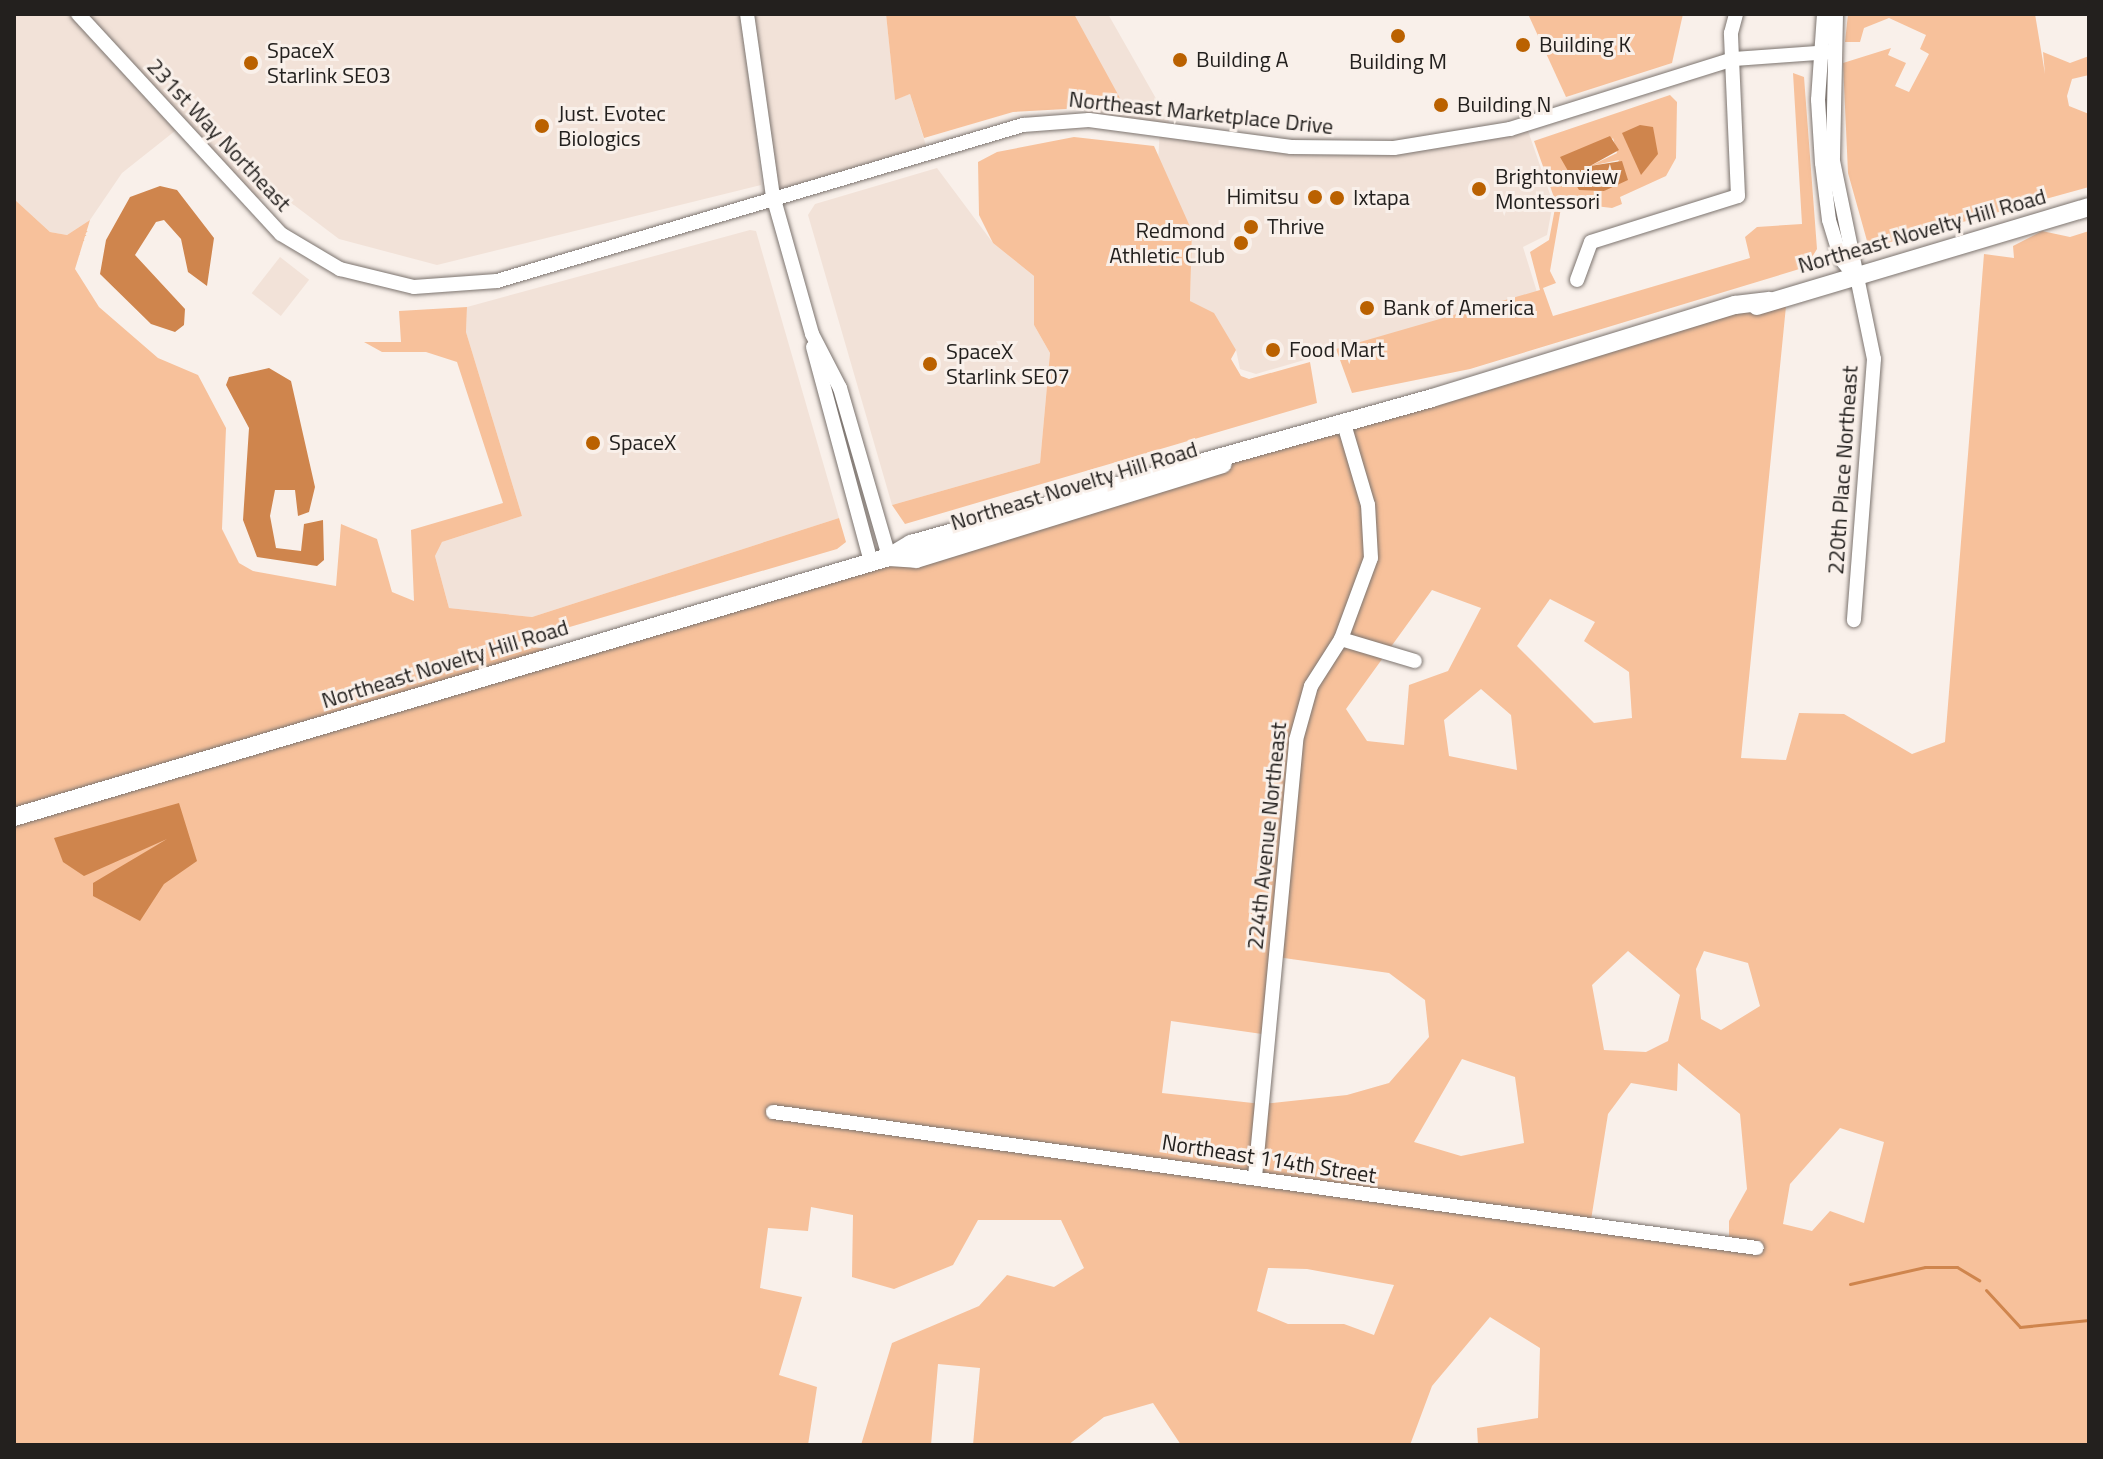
<!DOCTYPE html>
<html>
<head>
<meta charset="utf-8">
<style>
  body { margin:0 }
  #map { position:relative; width:2103px; height:1459px; overflow:hidden; background:#f9f0ea; font-family:"Titillium Web",sans-serif }
  div>[style] { position:absolute }
  .built>* { inset:0; background:#f2e2d8; transform-origin:0 0 }
  .green>* { inset:0; background:#f7c19b }
  .water>* { inset:0; background:#cf854d }
  .stream>* { height:3px; margin:-1.5px; padding:0 1.5px; transform-origin:1.5px; border-radius:1.5px; background:#cf854d }
  .roads { filter:drop-shadow(0 0 2px #7c746f) drop-shadow(0 0 2px #7c746f) }
  .minor>* { height:14px; margin:-7px; padding:0 7px; transform-origin:7px; border-radius:7px; background:#fff }
  .major>* { height:18px; margin:-9px; padding:0 9px; transform-origin:9px; border-radius:9px; background:#fff }
  .dots>* { width:22px; height:22px; translate:-50% -50%; box-sizing:border-box; border:4px solid #f9f0ea; border-radius:50% }
  span { translate:-50% -50%; white-space:nowrap; text-align:center; line-height:1.15; -webkit-text-stroke:6px #f9f0ea; paint-order:stroke }
  .poi-label { font-size:22px; color:#23201e }
  .left { translate:0 -50%; text-align:left }
  .right { translate:-100% -50%; text-align:right }
  .street-label { font-size:22px; color:#23201e }
  .frame { position:absolute; inset:0; border:16px solid #23201e; pointer-events:none }
</style>
</head>
<body>
<div id="map">
  <div class="built">
    <i style="clip-path:polygon(14px 14px,886px 14px,895px 99px,910px 94px,928px 152px,773px 196px,746px 21px,761px 185px,437px 265px,339px 239px,294px 205px,240px 194px,180px 127px,122px 173px,90px 220px,67px 235px,50px 232px,14px 199px)"></i>
    <i style="clip-path:polygon(1038px 14px,1108px 14px,1175px 132px,1356px 149px,1526px 125px,1553px 203px,1547px 235px,1523px 247px,1537px 292px,1256px 374px,1240px 369px,1236px 350px,1190px 301px,1192px 231px,1158px 161px,1160px 130px,1089px 120px)"></i>
    <i style="clip-path:polygon(937px 168px,993px 243px,1034px 276px,1034px 325px,1050px 353px,1040px 463px,892px 505px,808px 215px,815px 204px)"></i>
    <i style="clip-path:polygon(750px 230px,756px 231px,839px 518px,532px 617px,449px 608px,435px 556px,442px 542px,522px 516px,466px 332px,467px 307px)"></i>
    <i style="left:280px;top:257px;width:37px;height:46px;rotate:38deg"></i>
  </div>
  <div class="green">
    <i style="clip-path:polygon(886px 14px,1074px 14px,1121px 100px,1078px 92px,1084px 108px,1013px 112px,924px 138px,910px 94px,895px 100px)"></i>
    <i style="clip-path:polygon(1528px 14px,1683px 14px,1672px 63px,1566px 97px)"></i>
    <i style="clip-path:polygon(1848px 14px,2035px 14px,2045px 74px,2043px 52px,2070px 63px,2089px 56px,2089px 75px,2072px 79px,2067px 96px,2069px 106px,2089px 114px,2089px 187px,1869px 248px,1848px 173px,1843px 63px,1891px 48px,1888px 55px,1906px 63px,1895px 86px,1909px 92px,1929px 54px,1920px 49px,1926px 35px,1889px 18px,1864px 28px,1860px 42px,1845px 42px)"></i>
    <i style="clip-path:polygon(evenodd,1793px 73px,1804px 77px,1817px 249px,1806px 267px,1470px 369px,1352px 393px,1336px 349px,1540px 290px,1530px 252px,1549px 240px,1556px 203px,1534px 141px,1670px 95px,1677px 102px,1676px 158px,1666px 176px,1620px 197px,1622px 204px,1612px 208px,1562px 202px,1550px 271px,1556px 283px,1543px 288px,1553px 316px,1750px 258px,1745px 237px,1757px 227px,1802px 224px,1793px 73px,1613px 138px,1617px 153px,1590px 166px,1619px 160px,1604px 191px,1572px 184px,1613px 138px)"></i>
    <i style="clip-path:polygon(1074px 137px,1154px 146px,1192px 231px,1190px 301px,1214px 313px,1236px 350px,1231px 359px,1241px 376px,1249px 379px,1310px 362px,1317px 403px,905px 524px,892px 505px,1040px 463px,1050px 353px,1034px 325px,1034px 276px,993px 243px,979px 215px,978px 162px,997px 152px)"></i>
    <i style="clip-path:polygon(evenodd,14px 199px,50px 232px,67px 235px,90px 220px,75px 269px,99px 307px,158px 358px,198px 375px,226px 428px,222px 529px,239px 563px,253px 571px,336px 586px,341px 524px,377px 539px,392px 592px,414px 601px,411px 530px,503px 503px,457px 362px,426px 352px,382px 352px,364px 342px,401px 342px,399px 311px,467px 307px,466px 332px,522px 516px,442px 542px,435px 556px,449px 608px,532px 617px,839px 518px,846px 542px,837px 549px,508px 645px,572px 651px,1432px 398px,1476px 394px,1787px 296px,1741px 758px,1786px 760px,1799px 713px,1844px 714px,1912px 754px,1945px 742px,1984px 254px,2014px 258px,2013px 246px,2042px 231px,2070px 237px,2089px 231px,2089px 1445px,1478px 1445px,1477px 1428px,1538px 1418px,1540px 1348px,1490px 1317px,1432px 1386px,1410px 1445px,1181px 1445px,1153px 1403px,1104px 1417px,1068px 1445px,973px 1445px,980px 1368px,938px 1364px,931px 1445px,861px 1445px,892px 1343px,979px 1306px,1007px 1275px,1054px 1287px,1084px 1268px,1061px 1220px,978px 1220px,953px 1265px,894px 1289px,852px 1277px,853px 1215px,811px 1207px,808px 1231px,768px 1228px,760px 1288px,802px 1297px,779px 1375px,817px 1387px,808px 1445px,14px 1445px,14px 199px,1432px 590px,1481px 608px,1448px 671px,1409px 685px,1404px 745px,1367px 741px,1346px 709px,1432px 590px,14px 199px,1550px 599px,1595px 622px,1584px 641px,1629px 672px,1632px 718px,1594px 723px,1517px 646px,1550px 599px,14px 199px,1481px 689px,1511px 715px,1517px 770px,1449px 756px,1444px 720px,1481px 689px,14px 199px,1628px 951px,1680px 995px,1668px 1041px,1646px 1052px,1604px 1050px,1592px 985px,1628px 951px,14px 199px,1704px 951px,1748px 963px,1760px 1006px,1721px 1030px,1701px 1019px,1696px 969px,1704px 951px,14px 199px,1277px 957px,1389px 973px,1425px 1000px,1429px 1037px,1389px 1083px,1347px 1095px,1262px 1104px,1162px 1093px,1171px 1021px,1269px 1035px,1277px 957px,14px 199px,1462px 1059px,1515px 1077px,1524px 1143px,1461px 1156px,1414px 1142px,1462px 1059px,14px 199px,1678px 1063px,1740px 1114px,1747px 1189px,1729px 1221px,1729px 1245px,1590px 1226px,1608px 1114px,1631px 1083px,1677px 1091px,1678px 1063px,14px 199px,1840px 1128px,1884px 1142px,1864px 1223px,1830px 1211px,1812px 1231px,1783px 1224px,1790px 1184px,1840px 1128px,14px 199px,1268px 1268px,1307px 1269px,1394px 1285px,1374px 1335px,1344px 1324px,1288px 1324px,1257px 1311px,1268px 1268px)"></i>
  </div>
  <div class="water">
    <i style="clip-path:polygon(1640px 125px,1653px 127px,1658px 154px,1641px 175px,1622px 133px)"></i>
    <i style="clip-path:polygon(1610px 136px,1619px 150px,1590px 166px,1622px 161px,1628px 180px,1604px 191px,1579px 190px,1560px 157px)"></i>
    <i style="clip-path:polygon(160px 186px,177px 190px,214px 238px,207px 286px,188px 272px,181px 239px,164px 220px,156px 222px,135px 255px,185px 309px,184px 325px,175px 332px,151px 324px,100px 274px,106px 240px,130px 197px)"></i>
    <i style="clip-path:polygon(269px 368px,291px 381px,315px 487px,309px 512px,298px 516px,295px 490px,275px 490px,270px 516px,276px 548px,301px 551px,304px 524px,323px 520px,324px 560px,317px 566px,257px 557px,243px 520px,249px 428px,226px 385px,229px 377px)"></i>
    <i style="clip-path:polygon(179px 803px,197px 861px,164px 884px,140px 921px,93px 896px,93px 883px,167px 839px,84px 876px,63px 862px,54px 838px)"></i>
  </div>
  <div class="stream">
    <i style="left:1850px;top:1284px;width:77px;rotate:-12.8deg"></i>
    <i style="left:1925px;top:1267px;width:32px"></i>
    <i style="left:1957px;top:1267px;width:26px;rotate:31deg"></i>
    <i style="left:1986px;top:1290px;width:50px;rotate:47.4deg"></i>
    <i style="left:2020px;top:1327px;width:69px;rotate:-5.8deg"></i>
  </div>
  <div class="roads">
    <div class="minor">
      <i style="left:78px;top:14px;width:299px;rotate:47.3deg"></i>
      <i style="left:281px;top:234px;width:69px;rotate:30.7deg"></i>
      <i style="left:340px;top:269px;width:76px;rotate:13.7deg"></i>
      <i style="left:414px;top:287px;width:83px;rotate:-4.1deg"></i>
      <i style="left:497px;top:281px;width:549px;rotate:-16.52deg"></i>
      <i style="left:1023px;top:125px;width:66px;rotate:-4.3deg"></i>
      <i style="left:1089px;top:120px;width:204px;rotate:7.6deg"></i>
      <i style="left:1291px;top:147px;width:103px;rotate:0.6deg"></i>
      <i style="left:1394px;top:148px;width:118px;rotate:-9.3deg"></i>
      <i style="left:1510px;top:129px;width:235px;rotate:-17.4deg"></i>
      <i style="left:1734px;top:59px;width:97px;rotate:-4.1deg"></i>
      <i style="left:747px;top:14px;width:184px;rotate:81.9deg"></i>
      <i style="left:773px;top:196px;width:143px;rotate:74.2deg"></i>
      <i style="left:812px;top:334px;width:61px;rotate:62.6deg"></i>
      <i style="left:840px;top:388px;width:176px;rotate:73.8deg"></i>
      <i style="left:1824px;top:14px;width:86px;rotate:94deg"></i>
      <i style="left:1818px;top:100px;width:63px;rotate:86.4deg"></i>
      <i style="left:1822px;top:163px;width:57px;rotate:83deg"></i>
      <i style="left:1829px;top:220px;width:41px;rotate:72.9deg"></i>
      <i style="left:1841px;top:259px;width:22px;rotate:51deg"></i>
      <i style="left:1836px;top:14px;width:147px;rotate:91.2deg"></i>
      <i style="left:1833px;top:161px;width:202px;rotate:78.3deg"></i>
      <i style="left:1874px;top:359px;width:262px;rotate:94.4deg"></i>
      <i style="left:1577px;top:280px;width:40px;rotate:-69.8deg"></i>
      <i style="left:1591px;top:242px;width:154px;rotate:-17.4deg"></i>
      <i style="left:1738px;top:196px;width:163px;rotate:-92.5deg"></i>
      <i style="left:1731px;top:33px;width:20px;rotate:-75deg"></i>
      <i style="left:813px;top:347px;width:223px;rotate:74.9deg"></i>
      <i style="left:1341px;top:639px;width:77px;rotate:16.6deg"></i>
      <i style="left:773px;top:1112px;width:993px;rotate:7.87deg"></i>
      <i style="left:1255px;top:1177px;width:439px;rotate:-84.6deg"></i>
      <i style="left:1296px;top:740px;width:56px;rotate:-74.5deg"></i>
      <i style="left:1311px;top:686px;width:56px;rotate:-57.4deg"></i>
      <i style="left:1341px;top:639px;width:86px;rotate:-69.7deg"></i>
      <i style="left:1371px;top:558px;width:53px;rotate:-93.2deg"></i>
      <i style="left:1368px;top:505px;width:84px;rotate:-106.5deg"></i>
    </div>
    <div class="major">
      <i style="left:1757px;top:306px;width:346px;rotate:-16.6deg"></i>
      <i style="left:889px;top:557px;width:27px;rotate:4deg"></i>
      <i style="left:916px;top:559px;width:321px;rotate:-17.2deg"></i>
      <i style="left:14px;top:817px;width:913px;rotate:-16.55deg"></i>
      <i style="left:889px;top:557px;width:26px;rotate:-31deg"></i>
      <i style="left:911px;top:544px;width:541px;rotate:-15.65deg"></i>
      <i style="left:1432px;top:398px;width:317px;rotate:-17.1deg"></i>
      <i style="left:1735px;top:305px;width:34px;rotate:-7deg"></i>
    </div>
  </div>
  <div class="dots">
    <i style="left:1398px;top:36px;background:#ba6100"></i>
    <i style="left:1523px;top:45px;background:#ba6100"></i>
    <i style="left:1180px;top:60px;background:#ba6100"></i>
    <i style="left:251px;top:63px;background:#ba6100"></i>
    <i style="left:1441px;top:105px;background:#ba6100"></i>
    <i style="left:542px;top:126px;background:#ba6100"></i>
    <i style="left:1479px;top:189px;background:#ba6100"></i>
    <i style="left:1315px;top:197px;background:#ba6100"></i>
    <i style="left:1337px;top:198px;background:#ba6100"></i>
    <i style="left:1251px;top:227px;background:#ba6100"></i>
    <i style="left:1241px;top:243px;background:#ba6100"></i>
    <i style="left:1367px;top:308px;background:#ba6100"></i>
    <i style="left:1273px;top:350px;background:#ba6100"></i>
    <i style="left:930px;top:364px;background:#ba6100"></i>
    <i style="left:593px;top:443px;background:#ba6100"></i>
  </div>
  <div class="poi-label">
    <span class="left" style="left:1539px;top:45px">Building K</span>
    <span class="left" style="left:267px;top:63px">SpaceX<br>Starlink SE03</span>
    <span class="left" style="left:1196px;top:60px">Building A</span>
    <span style="left:1398px;top:62px">Building M</span>
    <span class="left" style="left:1457px;top:105px">Building N</span>
    <span class="left" style="left:558px;top:126px">Just. Evotec<br>Biologics</span>
    <span class="left" style="left:1495px;top:189px">Brightonview<br>Montessori</span>
    <span class="right" style="left:1299px;top:197px">Himitsu</span>
    <span class="left" style="left:1353px;top:198px">Ixtapa</span>
    <span class="left" style="left:1267px;top:227px">Thrive</span>
    <span class="right" style="left:1225px;top:243px">Redmond<br>Athletic Club</span>
    <span class="left" style="left:1383px;top:308px">Bank of America</span>
    <span class="left" style="left:1289px;top:350px">Food Mart</span>
    <span class="left" style="left:946px;top:364px">SpaceX<br>Starlink SE07</span>
    <span class="left" style="left:609px;top:443px">SpaceX</span>
  </div>
  <div class="street-label">
    <span style="left:1201px;top:113px;rotate:6deg">Northeast Marketplace Drive</span>
    <span style="left:219px;top:135px;rotate:47deg">231st Way Northeast</span>
    <span style="left:1922px;top:231px;rotate:-16deg">Northeast Novelty Hill Road</span>
    <span style="left:1843px;top:470px;rotate:-86deg">220th Place Northeast</span>
    <span style="left:1074px;top:486px;rotate:-17deg">Northeast Novelty Hill Road</span>
    <span style="left:445px;top:664px;rotate:-17deg">Northeast Novelty Hill Road</span>
    <span style="left:1267px;top:836px;rotate:-84deg">224th Avenue Northeast</span>
    <span style="left:1269px;top:1159px;rotate:9deg">Northeast 114th Street</span>
  </div>
  <div class="frame"></div>
</div>
</body>
</html>
